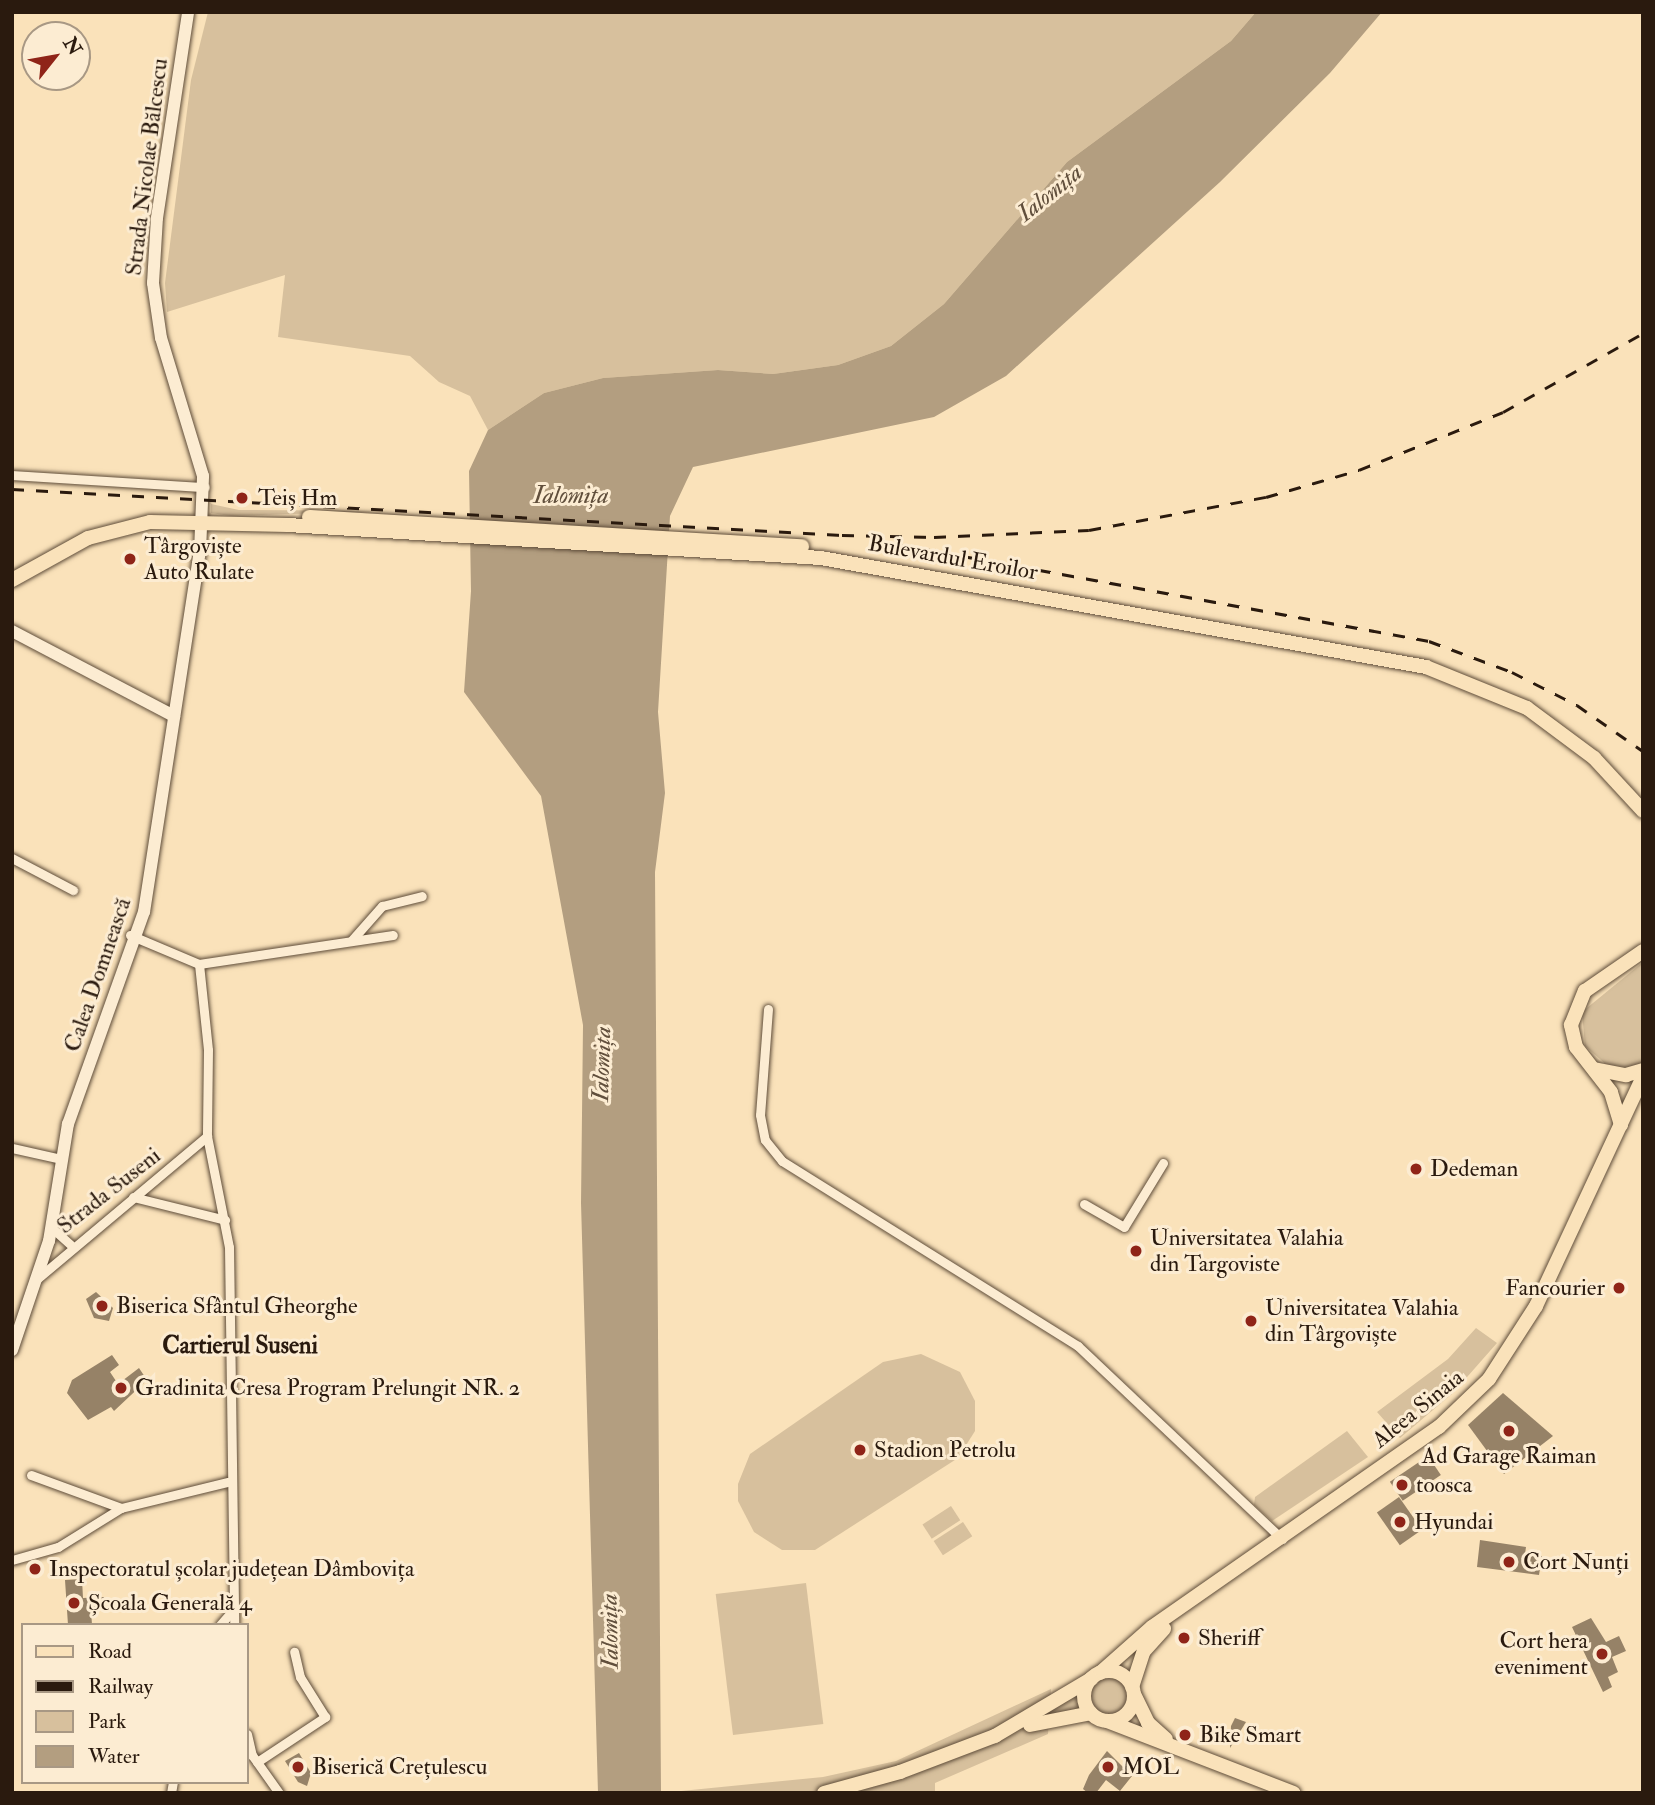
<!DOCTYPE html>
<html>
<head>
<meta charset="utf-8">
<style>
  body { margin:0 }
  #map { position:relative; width:1655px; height:1805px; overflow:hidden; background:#fae2ba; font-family:"IM FELL Double Pica",serif }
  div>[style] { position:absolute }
  .green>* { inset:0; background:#d7c09d; transform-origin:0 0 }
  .round { border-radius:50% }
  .water>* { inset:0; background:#b39e80 }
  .building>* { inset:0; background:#968267; transform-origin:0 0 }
  .roads { filter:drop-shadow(0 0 2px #5e4c39) drop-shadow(0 0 2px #5e4c39) }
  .street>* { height:9px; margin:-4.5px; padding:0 4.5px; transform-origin:4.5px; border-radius:4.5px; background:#fcecd2 }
  .secondary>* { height:12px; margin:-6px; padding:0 6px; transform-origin:6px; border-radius:6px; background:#fcecd2 }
  .primary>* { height:14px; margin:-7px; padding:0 7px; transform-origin:7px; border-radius:7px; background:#fae2ba }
  .primary>.ring { margin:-7px; padding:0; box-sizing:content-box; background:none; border:14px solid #fae2ba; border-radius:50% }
  .rail>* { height:2.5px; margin-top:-1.25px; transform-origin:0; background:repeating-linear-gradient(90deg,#2a1a0e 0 12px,transparent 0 24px) }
  .dots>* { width:19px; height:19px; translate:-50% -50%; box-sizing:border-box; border:4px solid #fcecd2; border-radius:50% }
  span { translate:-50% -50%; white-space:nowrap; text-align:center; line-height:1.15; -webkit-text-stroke:6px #fcecd2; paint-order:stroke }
  .street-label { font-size:23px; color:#2a1a0e }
  .poi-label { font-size:23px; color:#2a1a0e }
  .left { translate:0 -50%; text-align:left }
  .right { translate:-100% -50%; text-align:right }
  .water-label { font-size:24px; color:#614f3c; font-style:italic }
  .neighbourhood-label { font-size:24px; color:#2a1a0e; font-weight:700 }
  .frame { position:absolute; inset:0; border:14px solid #2a1a0e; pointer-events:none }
  .legend { position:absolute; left:21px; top:1623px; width:228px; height:161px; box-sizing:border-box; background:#fcecd2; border:2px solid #a89884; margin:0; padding:9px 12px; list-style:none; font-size:21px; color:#2a1a0e }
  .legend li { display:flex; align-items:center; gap:14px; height:35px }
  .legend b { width:35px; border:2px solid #a89884 }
  .north { position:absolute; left:21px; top:21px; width:70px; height:70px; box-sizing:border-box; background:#fcecd2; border:2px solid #a89884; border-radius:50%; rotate:59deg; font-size:19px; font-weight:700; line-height:28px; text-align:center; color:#2a1a0e }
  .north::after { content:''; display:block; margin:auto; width:24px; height:32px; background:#8f2418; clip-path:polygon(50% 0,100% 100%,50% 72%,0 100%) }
</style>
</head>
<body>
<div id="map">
  <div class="green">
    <i style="clip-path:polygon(208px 12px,1256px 12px,1231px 41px,1067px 162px,944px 304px,891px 346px,838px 365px,773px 374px,718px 370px,603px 378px,544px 393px,488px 430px,470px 396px,439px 382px,410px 356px,278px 337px,285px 275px,167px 312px,165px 283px,191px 80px)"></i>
    <i style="clip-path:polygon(211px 504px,239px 510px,381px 511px,231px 516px,211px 513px)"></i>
    <i style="clip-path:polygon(1643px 962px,1643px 1062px,1629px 1071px,1609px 1067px,1585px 1046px,1582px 1012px)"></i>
    <i style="clip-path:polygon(1476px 1328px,1497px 1343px,1453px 1393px,1400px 1438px,1377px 1412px,1448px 1359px)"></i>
    <i style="clip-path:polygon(921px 1354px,960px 1372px,975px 1401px,975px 1431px,958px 1458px,815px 1550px,782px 1550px,754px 1532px,738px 1501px,738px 1484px,750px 1454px,883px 1362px)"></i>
    <i style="clip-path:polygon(1347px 1431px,1368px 1457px,1272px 1521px,1254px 1505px,1255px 1497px)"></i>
    <i style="left:951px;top:1506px;width:17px;height:34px;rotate:57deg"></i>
    <i style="left:963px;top:1522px;width:17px;height:35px;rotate:57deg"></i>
    <i style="left:806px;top:1583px;width:142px;height:91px;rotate:83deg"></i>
    <i class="round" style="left:1091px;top:1678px;width:36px;height:36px"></i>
    <i style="clip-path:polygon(1051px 1689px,1050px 1709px,1076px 1695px,1080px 1712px,1049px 1717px,1048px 1734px,935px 1783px,935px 1793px,661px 1793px,823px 1777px,896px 1761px)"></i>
  </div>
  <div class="water">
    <i style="clip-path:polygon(1256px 12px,1382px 12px,1330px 73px,1220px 182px,1006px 376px,934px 417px,693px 467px,670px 516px,658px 712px,665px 793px,655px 872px,661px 1793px,598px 1793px,581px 1203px,583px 1025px,541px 796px,464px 692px,471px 591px,469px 471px,488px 430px,544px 393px,603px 378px,718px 370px,773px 374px,838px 365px,891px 346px,944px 304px,1067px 162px,1231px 41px)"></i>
  </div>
  <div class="building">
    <i style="clip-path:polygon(96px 1292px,113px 1308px,109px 1321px,94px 1318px,86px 1299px)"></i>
    <i style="clip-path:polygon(112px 1355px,119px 1365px,110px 1372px,118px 1384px,139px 1368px,147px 1380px,114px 1411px,111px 1407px,88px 1420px,67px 1393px,72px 1380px)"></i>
    <i style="clip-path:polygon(1503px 1393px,1553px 1436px,1504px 1474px,1468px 1425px)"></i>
    <i style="left:1428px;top:1456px;width:23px;height:46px;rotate:56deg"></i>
    <i style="left:1399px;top:1497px;width:40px;height:27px;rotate:55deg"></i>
    <i style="clip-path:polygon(1480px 1540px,1526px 1547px,1525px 1554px,1542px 1556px,1539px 1575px,1477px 1567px)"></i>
    <i style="clip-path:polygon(82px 1579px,83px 1598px,104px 1597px,105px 1608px,91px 1609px,92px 1625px,68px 1625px,65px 1580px)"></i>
    <i style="clip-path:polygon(1591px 1618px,1606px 1642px,1619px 1636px,1626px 1651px,1612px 1657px,1618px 1672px,1608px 1677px,1612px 1687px,1603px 1692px,1572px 1627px)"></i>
    <i style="clip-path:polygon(1235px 1718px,1246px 1722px,1230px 1748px,1231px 1726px)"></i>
    <i style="clip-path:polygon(1107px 1751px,1132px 1776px,1120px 1791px,1106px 1780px,1096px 1793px,1088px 1793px,1083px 1789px,1089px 1775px)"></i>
    <i style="clip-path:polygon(299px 1753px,311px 1773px,307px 1786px,298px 1782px,285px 1761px)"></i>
  </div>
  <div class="roads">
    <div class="street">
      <i style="left:12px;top:475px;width:193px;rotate:3.6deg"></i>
      <i style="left:12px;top:858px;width:69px;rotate:27.7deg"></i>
      <i style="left:130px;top:935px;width:75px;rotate:22.8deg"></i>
      <i style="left:351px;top:941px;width:47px;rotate:-48.5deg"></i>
      <i style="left:382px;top:906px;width:41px;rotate:-14deg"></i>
      <i style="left:199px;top:964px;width:86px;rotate:84deg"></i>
      <i style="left:208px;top:1050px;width:86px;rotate:90.7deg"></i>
      <i style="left:207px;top:1136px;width:113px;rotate:78.8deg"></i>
      <i style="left:229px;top:1247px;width:378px;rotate:89.2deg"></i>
      <i style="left:199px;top:964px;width:196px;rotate:-8.5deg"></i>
      <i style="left:768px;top:1009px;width:106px;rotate:94.3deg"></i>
      <i style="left:760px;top:1115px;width:25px;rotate:79deg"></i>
      <i style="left:765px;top:1140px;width:27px;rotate:51deg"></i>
      <i style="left:782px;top:1161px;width:349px;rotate:32deg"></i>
      <i style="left:1078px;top:1346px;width:281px;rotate:43.4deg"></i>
      <i style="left:12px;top:1148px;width:50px;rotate:12.7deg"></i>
      <i style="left:133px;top:1197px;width:95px;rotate:14deg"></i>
      <i style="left:1084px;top:1204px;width:46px;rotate:29.9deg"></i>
      <i style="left:1124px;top:1227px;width:75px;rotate:-58.6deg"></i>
      <i style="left:52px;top:1228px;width:25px;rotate:42deg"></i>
      <i style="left:38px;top:1278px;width:221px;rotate:-40deg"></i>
      <i style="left:31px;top:1475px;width:96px;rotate:20.1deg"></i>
      <i style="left:12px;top:1560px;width:48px;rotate:-15.8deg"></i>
      <i style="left:58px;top:1547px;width:74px;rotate:-31.8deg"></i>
      <i style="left:121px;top:1508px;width:110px;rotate:-13.7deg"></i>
      <i style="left:220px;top:1625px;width:18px;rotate:-49deg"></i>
      <i style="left:247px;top:1734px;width:22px;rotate:77deg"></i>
      <i style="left:252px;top:1755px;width:47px;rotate:54.6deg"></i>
      <i style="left:257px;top:1762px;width:82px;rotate:-33.5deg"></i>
      <i style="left:325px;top:1717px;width:47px;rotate:-122deg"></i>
      <i style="left:300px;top:1677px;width:26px;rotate:-103deg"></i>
      <i style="left:171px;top:1793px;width:11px;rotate:-80deg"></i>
    </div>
    <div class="secondary">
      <i style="left:12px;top:631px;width:183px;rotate:27.7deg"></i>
      <i style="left:12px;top:1350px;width:115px;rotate:-71.3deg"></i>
      <i style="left:49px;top:1241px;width:119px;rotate:-80.8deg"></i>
      <i style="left:68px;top:1124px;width:225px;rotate:-70.3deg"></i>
      <i style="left:144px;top:912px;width:364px;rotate:-81.2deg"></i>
      <i style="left:200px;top:552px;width:76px;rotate:-87.7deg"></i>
      <i style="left:203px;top:476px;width:144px;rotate:-106.9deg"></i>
      <i style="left:161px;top:338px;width:56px;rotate:-98.3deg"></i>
      <i style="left:153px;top:283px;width:65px;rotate:-86.5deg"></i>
      <i style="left:157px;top:218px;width:208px;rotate:-81.4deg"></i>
    </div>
    <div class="primary">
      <i style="left:309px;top:517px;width:494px;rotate:3.4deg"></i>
      <i style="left:12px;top:580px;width:87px;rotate:-28.9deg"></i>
      <i style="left:88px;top:538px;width:64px;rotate:-14.5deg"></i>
      <i style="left:150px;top:522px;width:138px;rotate:1.2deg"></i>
      <i style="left:288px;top:525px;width:534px;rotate:3.54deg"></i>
      <i style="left:821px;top:558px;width:615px;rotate:10.21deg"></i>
      <i style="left:1426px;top:667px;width:109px;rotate:22.1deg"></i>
      <i style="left:1527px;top:708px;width:84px;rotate:36.7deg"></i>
      <i style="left:1594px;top:758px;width:72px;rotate:47.2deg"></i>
      <i style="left:1594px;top:1069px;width:33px;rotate:11deg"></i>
      <i style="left:1626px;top:1075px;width:18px;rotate:-16deg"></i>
      <i style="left:1621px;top:1125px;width:34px;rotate:-107deg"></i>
      <i style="left:1611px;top:1092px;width:57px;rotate:-127.9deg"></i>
      <i style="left:1576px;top:1047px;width:23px;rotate:-103deg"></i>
      <i style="left:1571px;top:1025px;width:37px;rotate:-68deg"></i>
      <i style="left:1585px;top:991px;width:70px;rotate:-34.6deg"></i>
      <i class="ring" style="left:1084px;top:1671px;width:36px;height:36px"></i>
      <i style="left:1100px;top:1673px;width:69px;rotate:-41.5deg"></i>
      <i style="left:1152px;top:1627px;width:350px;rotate:-34.9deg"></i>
      <i style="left:1439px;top:1427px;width:69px;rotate:-43.8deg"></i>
      <i style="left:1489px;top:1379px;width:87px;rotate:-57.2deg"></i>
      <i style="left:1536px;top:1306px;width:253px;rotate:-65deg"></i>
      <i style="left:1132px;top:1687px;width:38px;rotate:-72deg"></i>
      <i style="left:1144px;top:1651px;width:30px;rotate:-48deg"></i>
      <i style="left:1134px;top:1694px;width:32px;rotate:64deg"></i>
      <i style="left:1148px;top:1723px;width:24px;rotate:42deg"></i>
      <i style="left:1107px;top:1721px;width:200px;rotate:21.1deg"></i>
      <i style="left:1030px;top:1725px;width:62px;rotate:-11.1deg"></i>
      <i style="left:824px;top:1793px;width:79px;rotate:-15.4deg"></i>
      <i style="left:900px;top:1772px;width:102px;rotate:-20.8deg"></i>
      <i style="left:995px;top:1736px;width:112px;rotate:-30.7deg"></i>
    </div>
  </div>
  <div class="rail">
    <i style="left:12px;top:489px;width:831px;rotate:3.17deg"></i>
    <i style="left:842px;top:535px;width:92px;rotate:1.2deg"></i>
    <i style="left:934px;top:537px;width:155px;rotate:-2.6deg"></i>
    <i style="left:1089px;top:530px;width:180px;rotate:-10.6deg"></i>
    <i style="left:1266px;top:497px;width:97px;rotate:-16.2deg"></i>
    <i style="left:1359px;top:470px;width:155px;rotate:-21.9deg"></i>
    <i style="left:1503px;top:412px;width:161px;rotate:-29.4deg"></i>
    <i style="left:897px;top:544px;width:541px;rotate:10.33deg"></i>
    <i style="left:1429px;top:641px;width:89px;rotate:20.5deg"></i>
    <i style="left:1512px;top:672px;width:73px;rotate:26.9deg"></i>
    <i style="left:1577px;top:705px;width:80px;rotate:34.9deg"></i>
  </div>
  <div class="dots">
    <i style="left:242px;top:498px;background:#8f2418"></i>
    <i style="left:130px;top:559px;background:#8f2418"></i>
    <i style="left:1416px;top:1169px;background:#8f2418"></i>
    <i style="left:1136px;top:1251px;background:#8f2418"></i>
    <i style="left:1619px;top:1288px;background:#8f2418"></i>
    <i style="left:102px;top:1306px;background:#8f2418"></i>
    <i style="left:1251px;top:1321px;background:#8f2418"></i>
    <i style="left:121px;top:1388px;background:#8f2418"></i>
    <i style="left:1509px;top:1431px;background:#8f2418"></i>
    <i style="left:860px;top:1450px;background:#8f2418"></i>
    <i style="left:1402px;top:1485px;background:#8f2418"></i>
    <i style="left:1400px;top:1522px;background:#8f2418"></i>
    <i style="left:1509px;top:1562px;background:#8f2418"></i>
    <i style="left:35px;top:1569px;background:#8f2418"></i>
    <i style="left:74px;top:1603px;background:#8f2418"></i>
    <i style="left:1184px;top:1638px;background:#8f2418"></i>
    <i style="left:1602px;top:1654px;background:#8f2418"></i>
    <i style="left:1185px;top:1735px;background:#8f2418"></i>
    <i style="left:298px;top:1767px;background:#8f2418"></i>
    <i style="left:1108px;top:1767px;background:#8f2418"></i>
  </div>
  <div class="street-label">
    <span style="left:147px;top:167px;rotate:-83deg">Strada Nicolae Bălcescu</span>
    <span style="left:953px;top:558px;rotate:10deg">Bulevardul Eroilor</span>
    <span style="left:98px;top:975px;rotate:-71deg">Calea Domnească</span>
    <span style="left:109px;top:1191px;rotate:-38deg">Strada Suseni</span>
    <span style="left:1418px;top:1409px;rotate:-39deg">Aleea Sinaia</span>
  </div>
  <div class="poi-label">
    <span class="left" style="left:258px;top:498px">Teiș Hm</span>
    <span class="left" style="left:144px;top:559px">Târgoviște<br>Auto Rulate</span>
    <span class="left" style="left:1430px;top:1169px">Dedeman</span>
    <span class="left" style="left:1150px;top:1251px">Universitatea Valahia<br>din Targoviste</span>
    <span class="right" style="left:1605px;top:1288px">Fancourier</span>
    <span class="left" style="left:116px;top:1306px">Biserica Sfântul Gheorghe</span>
    <span class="left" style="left:1265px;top:1321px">Universitatea Valahia<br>din Târgoviște</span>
    <span class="left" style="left:135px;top:1388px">Gradinita Cresa Program Prelungit NR. 2</span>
    <span class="left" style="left:874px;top:1450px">Stadion Petrolu</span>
    <span style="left:1509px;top:1456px">Ad Garage Raiman</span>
    <span class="left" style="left:1416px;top:1485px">toosca</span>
    <span class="left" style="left:1414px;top:1522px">Hyundai</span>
    <span class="left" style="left:1523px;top:1562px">Cort Nunți</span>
    <span class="left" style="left:49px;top:1569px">Inspectoratul școlar județean Dâmbovița</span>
    <span class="left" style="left:88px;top:1603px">Școala Generală 4</span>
    <span class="left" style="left:1198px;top:1638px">Sheriff</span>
    <span class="right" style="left:1588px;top:1654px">Cort hera<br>eveniment</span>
    <span class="left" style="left:1199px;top:1735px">Bike Smart</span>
    <span class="left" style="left:312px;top:1767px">Biserică Crețulescu</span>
    <span class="left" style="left:1122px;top:1767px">MOL</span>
  </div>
  <div class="water-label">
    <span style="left:1050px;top:193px;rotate:-39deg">Ialomița</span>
    <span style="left:571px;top:496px">Ialomița</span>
    <span style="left:602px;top:1064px;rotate:-88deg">Ialomița</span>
    <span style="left:610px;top:1631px;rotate:-91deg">Ialomița</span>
  </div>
  <div class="neighbourhood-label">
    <span style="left:240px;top:1346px">Cartierul Suseni</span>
  </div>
  <div class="frame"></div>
  <ul class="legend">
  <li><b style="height:9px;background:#fae2ba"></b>Road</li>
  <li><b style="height:9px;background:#2a1a0e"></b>Railway</li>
  <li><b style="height:19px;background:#d7c09d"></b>Park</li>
  <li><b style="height:19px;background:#b39e80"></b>Water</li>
  </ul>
  <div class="north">N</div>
</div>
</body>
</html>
